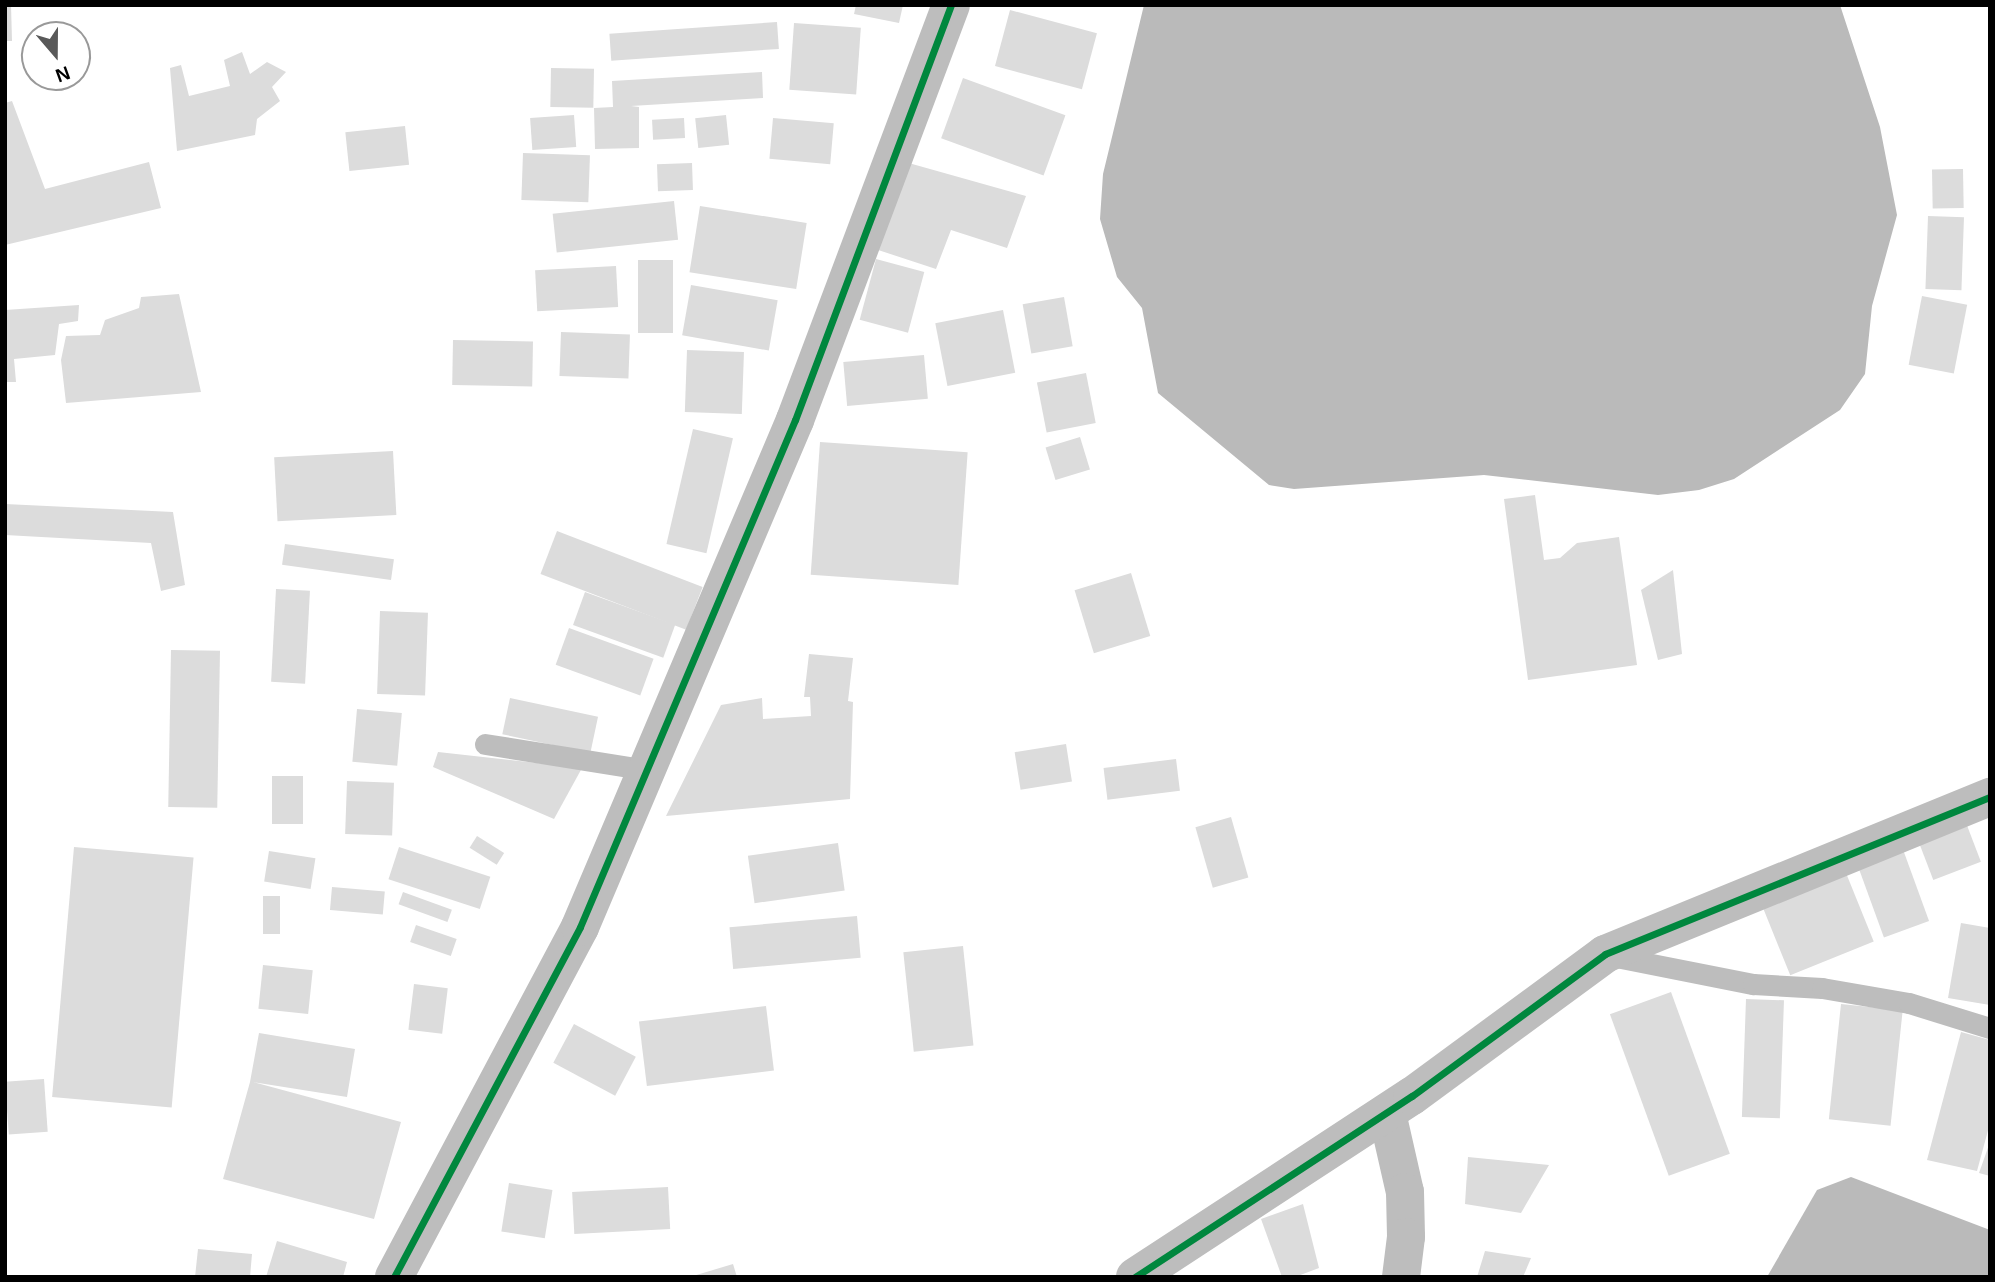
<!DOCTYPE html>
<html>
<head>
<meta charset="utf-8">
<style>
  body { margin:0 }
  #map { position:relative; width:1995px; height:1282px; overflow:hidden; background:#fff; font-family:Helvetica,sans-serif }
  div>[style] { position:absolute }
  .water>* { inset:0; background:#bababa }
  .building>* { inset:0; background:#dcdcdc; transform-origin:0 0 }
  .lane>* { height:21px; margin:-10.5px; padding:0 10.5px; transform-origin:10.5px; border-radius:10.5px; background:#bdbdbd }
  .street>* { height:38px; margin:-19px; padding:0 19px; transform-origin:19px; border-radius:19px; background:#bdbdbd }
  .cycleway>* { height:7px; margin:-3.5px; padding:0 3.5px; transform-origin:3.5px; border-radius:3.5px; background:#00873e }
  span { translate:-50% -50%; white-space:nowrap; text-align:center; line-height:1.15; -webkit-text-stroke:5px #fff; paint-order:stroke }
  .frame { position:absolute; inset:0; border:7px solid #000; pointer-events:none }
  .north { position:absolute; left:21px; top:21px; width:70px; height:70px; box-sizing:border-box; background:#fff; border:2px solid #999; border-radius:50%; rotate:160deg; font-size:19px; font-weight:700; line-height:28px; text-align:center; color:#000 }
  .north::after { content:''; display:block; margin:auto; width:24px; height:32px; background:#595959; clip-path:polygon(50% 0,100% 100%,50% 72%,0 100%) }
</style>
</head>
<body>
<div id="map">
  <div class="water">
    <i style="clip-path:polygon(1144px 5px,1840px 5px,1880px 127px,1897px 215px,1872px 306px,1865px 374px,1840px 410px,1734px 479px,1699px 490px,1658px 495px,1484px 475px,1294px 489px,1269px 485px,1158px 393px,1142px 308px,1117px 277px,1100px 219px,1103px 174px)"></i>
    <i style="clip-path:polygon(1851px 1177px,1990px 1230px,1990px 1277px,1767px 1277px,1817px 1190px)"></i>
  </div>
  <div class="building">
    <i style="clip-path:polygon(5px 5px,11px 5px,12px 41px,5px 41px)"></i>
    <i style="clip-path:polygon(856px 5px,903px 5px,899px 23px,854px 14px)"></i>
    <i style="left:1010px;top:10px;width:90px;height:58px;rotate:15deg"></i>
    <i style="left:777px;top:22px;width:27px;height:168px;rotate:86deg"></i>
    <i style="left:794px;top:23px;width:67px;height:67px;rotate:4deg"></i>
    <i style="clip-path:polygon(242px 52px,250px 74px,267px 62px,286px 72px,272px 87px,280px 101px,257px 119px,255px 135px,177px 151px,170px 68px,181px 65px,189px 96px,230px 86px,224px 60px)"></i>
    <i style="left:551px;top:68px;width:43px;height:39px;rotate:1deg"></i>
    <i style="clip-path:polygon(762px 72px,763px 98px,631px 106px,639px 107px,639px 148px,595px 149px,594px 108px,613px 107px,612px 81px)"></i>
    <i style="left:963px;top:78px;width:109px;height:64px;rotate:20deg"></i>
    <i style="clip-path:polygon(12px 101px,45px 189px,149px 162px,161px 208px,5px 245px,5px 103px)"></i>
    <i style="left:574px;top:115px;width:32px;height:44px;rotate:86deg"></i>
    <i style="left:726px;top:115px;width:30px;height:31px;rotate:84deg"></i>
    <i style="left:684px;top:118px;width:20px;height:32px;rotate:87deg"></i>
    <i style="left:773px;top:118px;width:61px;height:41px;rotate:5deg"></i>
    <i style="left:405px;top:126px;width:39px;height:60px;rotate:84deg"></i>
    <i style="left:523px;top:153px;width:67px;height:47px;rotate:2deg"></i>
    <i style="clip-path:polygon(898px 160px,1026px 196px,1007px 248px,951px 230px,936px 269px,866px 246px)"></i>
    <i style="left:692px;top:163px;width:27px;height:35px;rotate:88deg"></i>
    <i style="left:1963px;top:169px;width:39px;height:31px;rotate:89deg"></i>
    <i style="left:674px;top:201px;width:39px;height:122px;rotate:84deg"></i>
    <i style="left:700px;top:206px;width:108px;height:67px;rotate:9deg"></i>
    <i style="left:1928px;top:216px;width:36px;height:73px;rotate:2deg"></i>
    <i style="left:876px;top:259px;width:50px;height:63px;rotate:15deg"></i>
    <i style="left:638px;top:260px;width:35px;height:73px"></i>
    <i style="left:616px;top:266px;width:41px;height:81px;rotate:87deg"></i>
    <i style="left:691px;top:285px;width:88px;height:51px;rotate:10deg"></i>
    <i style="clip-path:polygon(179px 294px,201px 392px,66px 403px,61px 360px,66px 336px,100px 335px,105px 320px,139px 308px,141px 297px)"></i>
    <i style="left:1922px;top:296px;width:46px;height:70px;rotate:11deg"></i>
    <i style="left:1064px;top:297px;width:50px;height:42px;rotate:80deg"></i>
    <i style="clip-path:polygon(79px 305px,78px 321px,59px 324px,55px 355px,14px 359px,16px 382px,5px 382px,5px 310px)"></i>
    <i style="left:1003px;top:310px;width:64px;height:69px;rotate:79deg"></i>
    <i style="left:561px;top:332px;width:69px;height:44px;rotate:2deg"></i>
    <i style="left:453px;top:340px;width:80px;height:45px;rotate:1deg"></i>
    <i style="left:687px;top:350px;width:57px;height:62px;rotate:2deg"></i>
    <i style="left:924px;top:355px;width:44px;height:81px;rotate:85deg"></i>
    <i style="left:1086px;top:373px;width:51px;height:50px;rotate:79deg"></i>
    <i style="left:693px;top:429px;width:41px;height:118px;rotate:13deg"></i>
    <i style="left:1080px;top:437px;width:34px;height:36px;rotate:73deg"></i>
    <i style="left:820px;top:442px;width:148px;height:133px;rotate:4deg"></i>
    <i style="left:393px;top:451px;width:64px;height:119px;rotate:87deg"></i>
    <i style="clip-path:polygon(1535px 495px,1544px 560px,1560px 558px,1577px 543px,1619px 537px,1637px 665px,1528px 680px,1504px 499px)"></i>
    <i style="clip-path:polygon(5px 504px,173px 512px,185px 585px,161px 591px,151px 543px,5px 535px)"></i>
    <i style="left:557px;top:531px;width:156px;height:46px;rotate:21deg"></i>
    <i style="left:285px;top:544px;width:110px;height:21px;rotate:8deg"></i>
    <i style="clip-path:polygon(1673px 570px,1682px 654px,1658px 660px,1641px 590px)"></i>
    <i style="left:1131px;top:573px;width:66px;height:59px;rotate:73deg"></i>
    <i style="left:276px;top:589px;width:34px;height:93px;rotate:3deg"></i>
    <i style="left:585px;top:592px;width:96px;height:35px;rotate:20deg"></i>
    <i style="left:380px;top:611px;width:48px;height:83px;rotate:2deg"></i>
    <i style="left:569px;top:628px;width:90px;height:39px;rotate:20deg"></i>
    <i style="left:171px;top:650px;width:49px;height:157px;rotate:1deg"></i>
    <i style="clip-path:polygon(809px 654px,853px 658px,848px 701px,853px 702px,850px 799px,666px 816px,721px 705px,762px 698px,763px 719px,811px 716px,810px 697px,804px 697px)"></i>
    <i style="left:510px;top:698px;width:90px;height:37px;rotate:12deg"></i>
    <i style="left:357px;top:709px;width:45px;height:53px;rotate:5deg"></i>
    <i style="left:1066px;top:744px;width:38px;height:52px;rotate:81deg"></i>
    <i style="clip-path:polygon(438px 752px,582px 768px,554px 819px,433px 767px)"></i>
    <i style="left:1176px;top:759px;width:32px;height:73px;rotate:83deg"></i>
    <i style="left:303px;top:776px;width:48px;height:31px;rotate:90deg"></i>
    <i style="left:347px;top:781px;width:47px;height:53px;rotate:2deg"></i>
    <i style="left:1963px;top:815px;width:50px;height:51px;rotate:69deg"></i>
    <i style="left:1231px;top:817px;width:63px;height:37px;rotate:74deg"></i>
    <i style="left:477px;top:836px;width:32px;height:14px;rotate:32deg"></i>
    <i style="left:838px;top:843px;width:48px;height:91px;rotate:82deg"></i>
    <i style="left:1901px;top:844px;width:82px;height:48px;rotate:70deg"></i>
    <i style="left:74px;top:847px;width:120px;height:251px;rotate:5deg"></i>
    <i style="left:399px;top:847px;width:96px;height:34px;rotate:18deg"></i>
    <i style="left:269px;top:851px;width:47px;height:31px;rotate:9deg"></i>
    <i style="left:1846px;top:873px;width:74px;height:90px;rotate:68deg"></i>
    <i style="left:332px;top:887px;width:53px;height:23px;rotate:5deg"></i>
    <i style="left:403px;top:892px;width:52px;height:13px;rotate:20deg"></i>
    <i style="left:263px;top:896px;width:17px;height:38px"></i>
    <i style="left:857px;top:916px;width:42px;height:128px;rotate:85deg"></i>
    <i style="clip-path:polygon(1961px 923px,1990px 928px,1990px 1005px,1948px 998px)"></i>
    <i style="left:416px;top:925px;width:43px;height:18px;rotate:19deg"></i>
    <i style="left:963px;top:946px;width:100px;height:60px;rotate:84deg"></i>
    <i style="left:263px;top:965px;width:50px;height:44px;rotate:6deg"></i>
    <i style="left:414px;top:984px;width:34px;height:46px;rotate:7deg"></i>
    <i style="left:1671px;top:992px;width:172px;height:65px;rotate:70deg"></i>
    <i style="left:1746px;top:999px;width:38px;height:118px;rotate:2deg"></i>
    <i style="left:1841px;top:1004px;width:62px;height:116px;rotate:6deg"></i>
    <i style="left:766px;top:1006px;width:65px;height:128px;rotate:83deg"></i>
    <i style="left:574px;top:1024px;width:70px;height:44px;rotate:28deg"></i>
    <i style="clip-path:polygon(1961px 1032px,1990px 1040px,1990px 1123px,1977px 1171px,1927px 1160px)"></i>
    <i style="clip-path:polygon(259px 1033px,355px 1049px,347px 1097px,253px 1082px,401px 1122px,374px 1219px,223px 1179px,250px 1082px)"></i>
    <i style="left:44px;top:1079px;width:53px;height:39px;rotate:86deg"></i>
    <i style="clip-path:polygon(1990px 1142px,1990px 1176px,1979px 1173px)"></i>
    <i style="clip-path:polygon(1468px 1157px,1549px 1165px,1521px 1213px,1465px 1204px)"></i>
    <i style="left:509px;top:1183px;width:44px;height:49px;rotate:9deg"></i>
    <i style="left:668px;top:1187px;width:42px;height:96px;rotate:87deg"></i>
    <i style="clip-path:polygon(1303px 1204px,1319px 1268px,1295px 1277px,1282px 1277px,1261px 1219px)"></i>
    <i style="clip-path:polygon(277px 1241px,347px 1262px,343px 1277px,266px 1277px)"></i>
    <i style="clip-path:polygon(198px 1249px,252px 1254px,250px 1277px,195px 1277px)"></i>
    <i style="clip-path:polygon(1485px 1251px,1531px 1258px,1523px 1277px,1477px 1277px)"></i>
    <i style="clip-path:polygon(733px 1264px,737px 1277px,693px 1277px,693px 1276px)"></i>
  </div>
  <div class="lane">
    <i style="left:485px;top:744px;width:164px;rotate:9.1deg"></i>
    <i style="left:1611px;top:956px;width:145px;rotate:11.2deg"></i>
    <i style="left:1753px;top:984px;width:69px;rotate:3.3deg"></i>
    <i style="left:1822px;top:988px;width:88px;rotate:9.8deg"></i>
    <i style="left:1909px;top:1003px;width:85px;rotate:17.2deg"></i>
  </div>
  <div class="street">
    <i style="left:1387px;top:1113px;width:81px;rotate:77.2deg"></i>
    <i style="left:1405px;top:1192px;width:45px;rotate:88.7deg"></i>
    <i style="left:1406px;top:1237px;width:40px;rotate:97.1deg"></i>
    <i style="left:394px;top:1277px;width:396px;rotate:-62deg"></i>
    <i style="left:580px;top:927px;width:551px;rotate:-67.02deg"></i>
    <i style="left:795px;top:420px;width:443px;rotate:-69.4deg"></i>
    <i style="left:1135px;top:1277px;width:331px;rotate:-33.2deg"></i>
    <i style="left:1412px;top:1096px;width:240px;rotate:-36.3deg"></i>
    <i style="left:1605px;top:954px;width:416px;rotate:-22.2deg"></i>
  </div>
  <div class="cycleway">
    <i style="left:394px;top:1277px;width:396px;rotate:-62deg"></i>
    <i style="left:580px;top:927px;width:551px;rotate:-67.02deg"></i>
    <i style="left:795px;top:420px;width:443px;rotate:-69.4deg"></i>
    <i style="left:1135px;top:1277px;width:331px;rotate:-33.2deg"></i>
    <i style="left:1412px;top:1096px;width:240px;rotate:-36.3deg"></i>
    <i style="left:1605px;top:954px;width:416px;rotate:-22.2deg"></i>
  </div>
  <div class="frame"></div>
  <div class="north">N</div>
</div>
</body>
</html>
